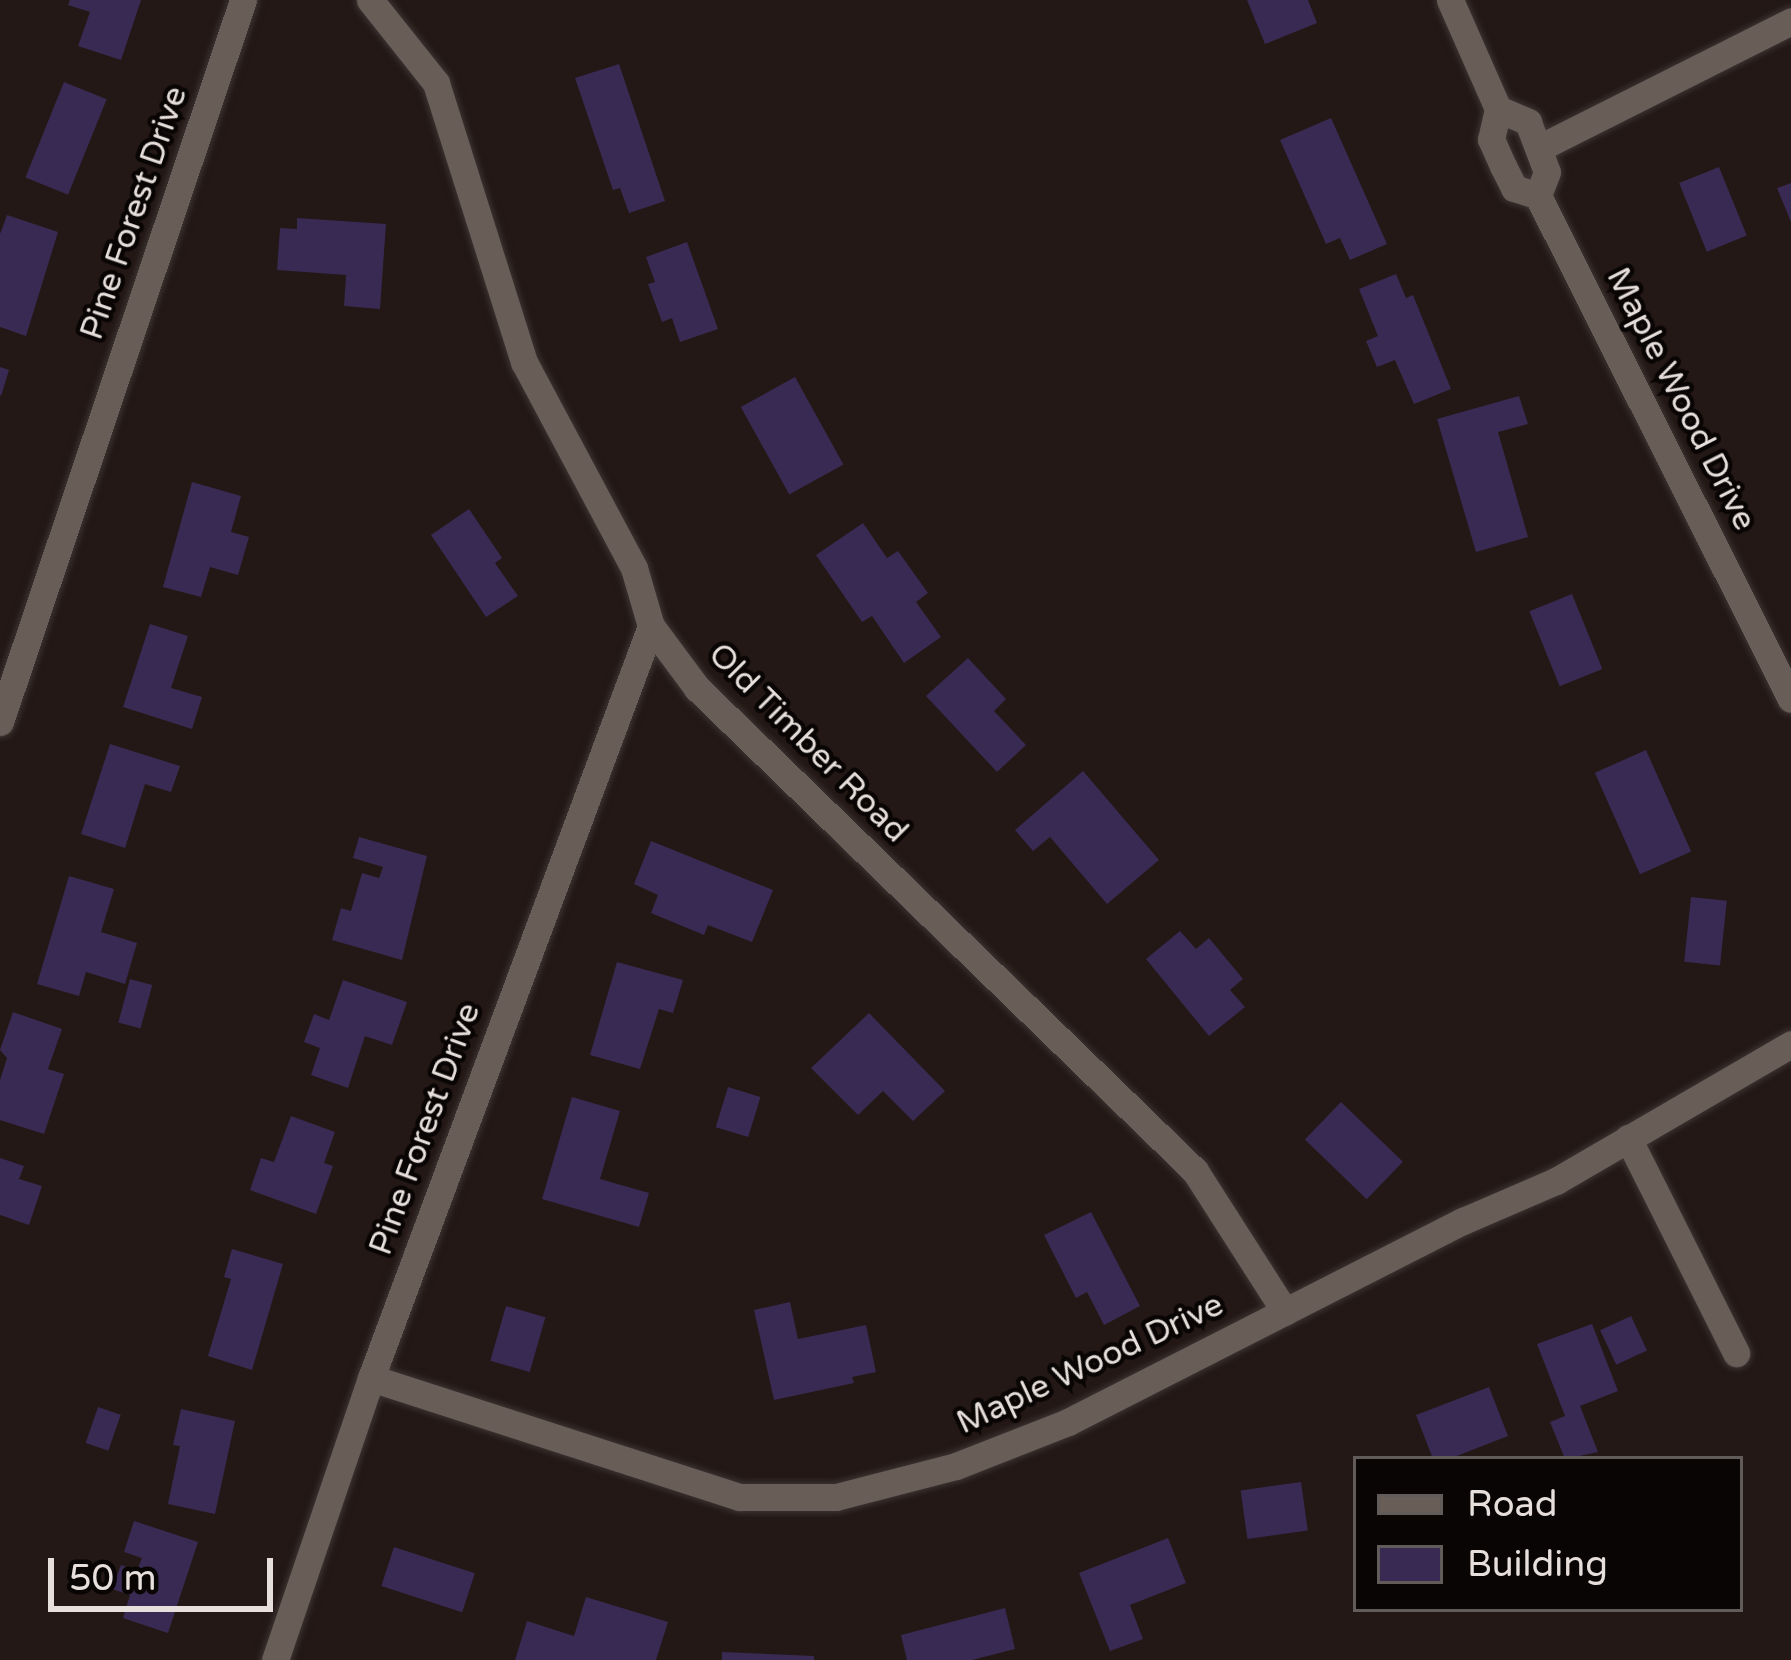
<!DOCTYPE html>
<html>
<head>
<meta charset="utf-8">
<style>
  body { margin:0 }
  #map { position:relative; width:1791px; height:1660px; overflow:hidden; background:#231815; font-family:"Varela Round",sans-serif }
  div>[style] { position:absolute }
  .building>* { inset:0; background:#392a53; transform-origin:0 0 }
  .roads { filter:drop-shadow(0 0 3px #3c3433) drop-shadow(0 0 3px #3c3433) }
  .minor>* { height:27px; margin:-13.5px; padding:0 13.5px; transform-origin:13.5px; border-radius:13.5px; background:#695d58 }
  span { translate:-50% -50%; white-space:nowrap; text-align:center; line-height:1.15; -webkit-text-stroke:9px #090504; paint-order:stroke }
  .street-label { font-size:33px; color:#e6dfdc }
  .legend { position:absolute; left:1353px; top:1456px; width:390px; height:156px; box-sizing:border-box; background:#090504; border:3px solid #615c5a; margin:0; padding:15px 21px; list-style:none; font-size:36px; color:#e6dfdc }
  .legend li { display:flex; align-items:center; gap:24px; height:60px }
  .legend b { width:60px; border:3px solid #615c5a }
  .scale { position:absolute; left:48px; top:1558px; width:225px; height:54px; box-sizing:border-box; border:6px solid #e6dfdc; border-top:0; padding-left:15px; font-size:36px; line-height:42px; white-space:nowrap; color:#e6dfdc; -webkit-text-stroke:9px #090504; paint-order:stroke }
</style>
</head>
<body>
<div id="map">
  <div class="building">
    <i style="clip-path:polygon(70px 0,141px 0,121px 60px,78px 46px,90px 12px,68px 5px)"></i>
    <i style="clip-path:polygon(1247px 0,1308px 0,1317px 23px,1265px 44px)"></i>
    <i style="clip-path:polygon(619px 64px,665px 201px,629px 213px,620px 188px,613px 190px,575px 78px)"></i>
    <i style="left:64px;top:82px;width:46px;height:103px;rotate:22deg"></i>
    <i style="clip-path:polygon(1331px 118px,1387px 244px,1350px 260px,1340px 238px,1326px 244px,1280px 140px)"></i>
    <i style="left:1719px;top:167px;width:74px;height:43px;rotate:68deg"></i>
    <i style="clip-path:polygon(1791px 183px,1791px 222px,1777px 188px)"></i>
    <i style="clip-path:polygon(7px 215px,58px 232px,26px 336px,0 327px,0 234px)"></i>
    <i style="clip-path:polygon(297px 218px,386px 224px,380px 309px,344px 306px,346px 275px,277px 270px,280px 228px,297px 229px)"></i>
    <i style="clip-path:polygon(687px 242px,718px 329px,680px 342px,672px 318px,662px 322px,648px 284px,655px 282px,646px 257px)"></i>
    <i style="clip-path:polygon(1396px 274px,1406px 298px,1413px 295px,1451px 389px,1414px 404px,1395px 360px,1377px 367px,1366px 341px,1378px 336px,1359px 289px)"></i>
    <i style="clip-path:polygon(0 367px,9px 370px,1px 396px,0 395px)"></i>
    <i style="left:795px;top:377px;width:100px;height:62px;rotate:61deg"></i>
    <i style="clip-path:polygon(1519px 396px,1528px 424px,1498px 432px,1528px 537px,1476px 552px,1437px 419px)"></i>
    <i style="clip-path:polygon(192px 482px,241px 496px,231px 532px,249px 537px,238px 575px,210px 567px,201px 597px,163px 587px)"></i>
    <i style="clip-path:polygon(469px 509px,502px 558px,495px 563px,518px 596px,486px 617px,431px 535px)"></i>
    <i style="clip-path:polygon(863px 523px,887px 558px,898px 551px,928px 593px,916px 602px,941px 637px,904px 663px,872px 616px,862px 622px,816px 555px)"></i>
    <i style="left:1572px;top:594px;width:81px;height:46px;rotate:68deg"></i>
    <i style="clip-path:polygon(150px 624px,188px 636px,171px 688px,202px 697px,192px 729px,123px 707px)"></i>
    <i style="clip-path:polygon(968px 658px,1006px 699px,994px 711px,1026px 745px,997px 772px,926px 696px)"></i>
    <i style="clip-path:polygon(110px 744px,180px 766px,171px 792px,145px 784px,125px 848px,81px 834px)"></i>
    <i style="left:1646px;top:750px;width:111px;height:56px;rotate:66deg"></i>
    <i style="clip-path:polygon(1083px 771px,1159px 860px,1107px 904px,1050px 837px,1033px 851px,1015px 830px)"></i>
    <i style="clip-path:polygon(359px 837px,427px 856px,402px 960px,332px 940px,341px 908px,351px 911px,362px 873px,379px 878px,383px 867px,353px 858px)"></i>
    <i style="clip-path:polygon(651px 841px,773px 890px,752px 942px,708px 925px,704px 935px,651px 913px,658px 895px,634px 884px)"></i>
    <i style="clip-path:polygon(69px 876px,114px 889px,101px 932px,137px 943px,125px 984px,86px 972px,79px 996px,37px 984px)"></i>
    <i style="left:1691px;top:897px;width:36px;height:65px;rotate:6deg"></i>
    <i style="clip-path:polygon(1180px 931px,1196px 949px,1209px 938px,1243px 979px,1230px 990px,1245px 1007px,1209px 1036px,1146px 959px)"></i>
    <i style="clip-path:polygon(617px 962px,683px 980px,673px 1013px,659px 1009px,640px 1069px,590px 1055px)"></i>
    <i style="left:130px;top:979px;width:23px;height:45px;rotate:15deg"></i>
    <i style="clip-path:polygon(343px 980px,407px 1002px,392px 1045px,365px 1036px,348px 1088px,311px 1075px,320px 1048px,304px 1042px,314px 1014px,329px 1020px)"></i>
    <i style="clip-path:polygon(13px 1012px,62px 1029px,48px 1069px,64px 1074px,44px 1134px,0 1120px,0 1080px,7px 1058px,0 1050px)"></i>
    <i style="clip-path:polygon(869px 1013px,945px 1091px,913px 1121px,883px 1091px,858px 1115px,811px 1068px)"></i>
    <i style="left:728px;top:1087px;width:34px;height:42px;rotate:17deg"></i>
    <i style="clip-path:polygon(572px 1097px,620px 1111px,600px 1179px,649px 1193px,639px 1227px,542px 1199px)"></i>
    <i style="left:1341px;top:1102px;width:86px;height:52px;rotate:44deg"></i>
    <i style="clip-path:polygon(291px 1116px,335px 1132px,324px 1163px,333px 1166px,316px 1214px,250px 1190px,261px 1158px,274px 1162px)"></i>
    <i style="clip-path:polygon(0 1158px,24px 1166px,19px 1179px,42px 1186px,29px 1225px,0 1215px)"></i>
    <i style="clip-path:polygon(1091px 1212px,1140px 1306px,1104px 1325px,1087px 1292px,1076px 1298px,1044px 1235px)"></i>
    <i style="clip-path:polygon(232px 1249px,283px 1264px,252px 1370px,208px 1356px,231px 1279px,224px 1277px)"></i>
    <i style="clip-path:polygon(790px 1302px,798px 1339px,866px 1325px,876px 1372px,852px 1377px,854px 1383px,774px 1400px,754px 1310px)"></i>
    <i style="left:506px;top:1306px;width:41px;height:57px;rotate:16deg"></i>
    <i style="left:1631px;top:1316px;width:38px;height:34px;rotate:65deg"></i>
    <i style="clip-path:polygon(1592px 1324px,1618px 1391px,1580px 1406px,1598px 1452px,1565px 1459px,1550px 1422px,1565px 1416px,1537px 1344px)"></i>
    <i style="clip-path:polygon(1489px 1387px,1508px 1436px,1449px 1459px,1433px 1459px,1416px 1415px)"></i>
    <i style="left:98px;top:1407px;width:24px;height:38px;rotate:19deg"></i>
    <i style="clip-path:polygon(181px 1409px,235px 1421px,215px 1514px,168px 1504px,180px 1446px,173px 1445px)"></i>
    <i style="left:1301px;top:1482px;width:49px;height:61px;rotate:82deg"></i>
    <i style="clip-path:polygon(134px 1521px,198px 1542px,168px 1633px,123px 1618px,130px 1595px,112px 1589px,121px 1565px,137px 1570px,142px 1558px,124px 1552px)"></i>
    <i style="clip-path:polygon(1168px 1538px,1186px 1583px,1130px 1605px,1143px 1639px,1110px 1651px,1079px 1573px)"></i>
    <i style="left:394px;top:1547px;width:85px;height:41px;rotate:18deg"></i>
    <i style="clip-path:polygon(586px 1597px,668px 1622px,656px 1660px,515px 1660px,527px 1621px,574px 1636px)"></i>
    <i style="clip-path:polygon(1005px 1608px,1015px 1649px,972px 1660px,907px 1660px,901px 1635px)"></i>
    <i style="clip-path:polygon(722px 1652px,814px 1656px,814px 1660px,722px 1660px)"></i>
  </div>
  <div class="roads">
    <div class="minor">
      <i style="left:370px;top:0;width:106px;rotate:51.5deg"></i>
      <i style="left:436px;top:83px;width:293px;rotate:72.5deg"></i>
      <i style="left:524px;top:362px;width:234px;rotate:61.9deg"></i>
      <i style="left:634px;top:568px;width:60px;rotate:73.7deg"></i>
      <i style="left:651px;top:626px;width:77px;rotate:53.4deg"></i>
      <i style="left:697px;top:688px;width:694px;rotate:44.12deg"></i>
      <i style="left:1195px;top:1171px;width:167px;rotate:57.4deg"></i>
      <i style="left:1450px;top:0;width:119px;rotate:66.2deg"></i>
      <i style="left:1498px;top:109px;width:31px;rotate:103deg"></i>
      <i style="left:1491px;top:139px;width:30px;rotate:66deg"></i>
      <i style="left:1503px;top:166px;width:25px;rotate:63deg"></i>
      <i style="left:1514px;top:188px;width:25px;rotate:18deg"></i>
      <i style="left:1538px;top:196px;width:563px;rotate:63.3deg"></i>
      <i style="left:1498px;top:109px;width:33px;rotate:23deg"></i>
      <i style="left:1528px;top:122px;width:53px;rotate:69.2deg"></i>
      <i style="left:1547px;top:172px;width:26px;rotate:111deg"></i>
      <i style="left:1539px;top:148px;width:282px;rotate:-26.7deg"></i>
      <i style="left:0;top:722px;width:762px;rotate:-71.4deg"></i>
      <i style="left:1628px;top:1138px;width:241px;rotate:63.3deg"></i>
      <i style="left:371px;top:1378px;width:387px;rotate:17.9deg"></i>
      <i style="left:739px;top:1497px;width:97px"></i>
      <i style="left:836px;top:1497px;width:124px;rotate:-14.5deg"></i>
      <i style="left:956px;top:1466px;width:120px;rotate:-21.4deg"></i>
      <i style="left:1068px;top:1422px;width:443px;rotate:-27deg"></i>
      <i style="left:1463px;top:1221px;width:101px;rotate:-23.3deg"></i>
      <i style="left:1556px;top:1181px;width:272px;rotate:-30.2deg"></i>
      <i style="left:275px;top:1660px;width:298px;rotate:-71.2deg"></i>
      <i style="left:371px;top:1378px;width:802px;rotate:-69.58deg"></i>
    </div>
  </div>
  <div class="street-label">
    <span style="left:134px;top:213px;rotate:-71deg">Pine Forest Drive</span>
    <span style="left:1681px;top:399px;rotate:63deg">Maple Wood Drive</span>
    <span style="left:808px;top:743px;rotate:45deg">Old Timber Road</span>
    <span style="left:425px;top:1129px;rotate:-70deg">Pine Forest Drive</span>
    <span style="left:1090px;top:1364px;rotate:-25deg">Maple Wood Drive</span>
  </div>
  <ul class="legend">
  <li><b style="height:15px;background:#695d58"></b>Road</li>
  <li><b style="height:33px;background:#392a53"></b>Building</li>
  </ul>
  <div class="scale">50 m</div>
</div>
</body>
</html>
